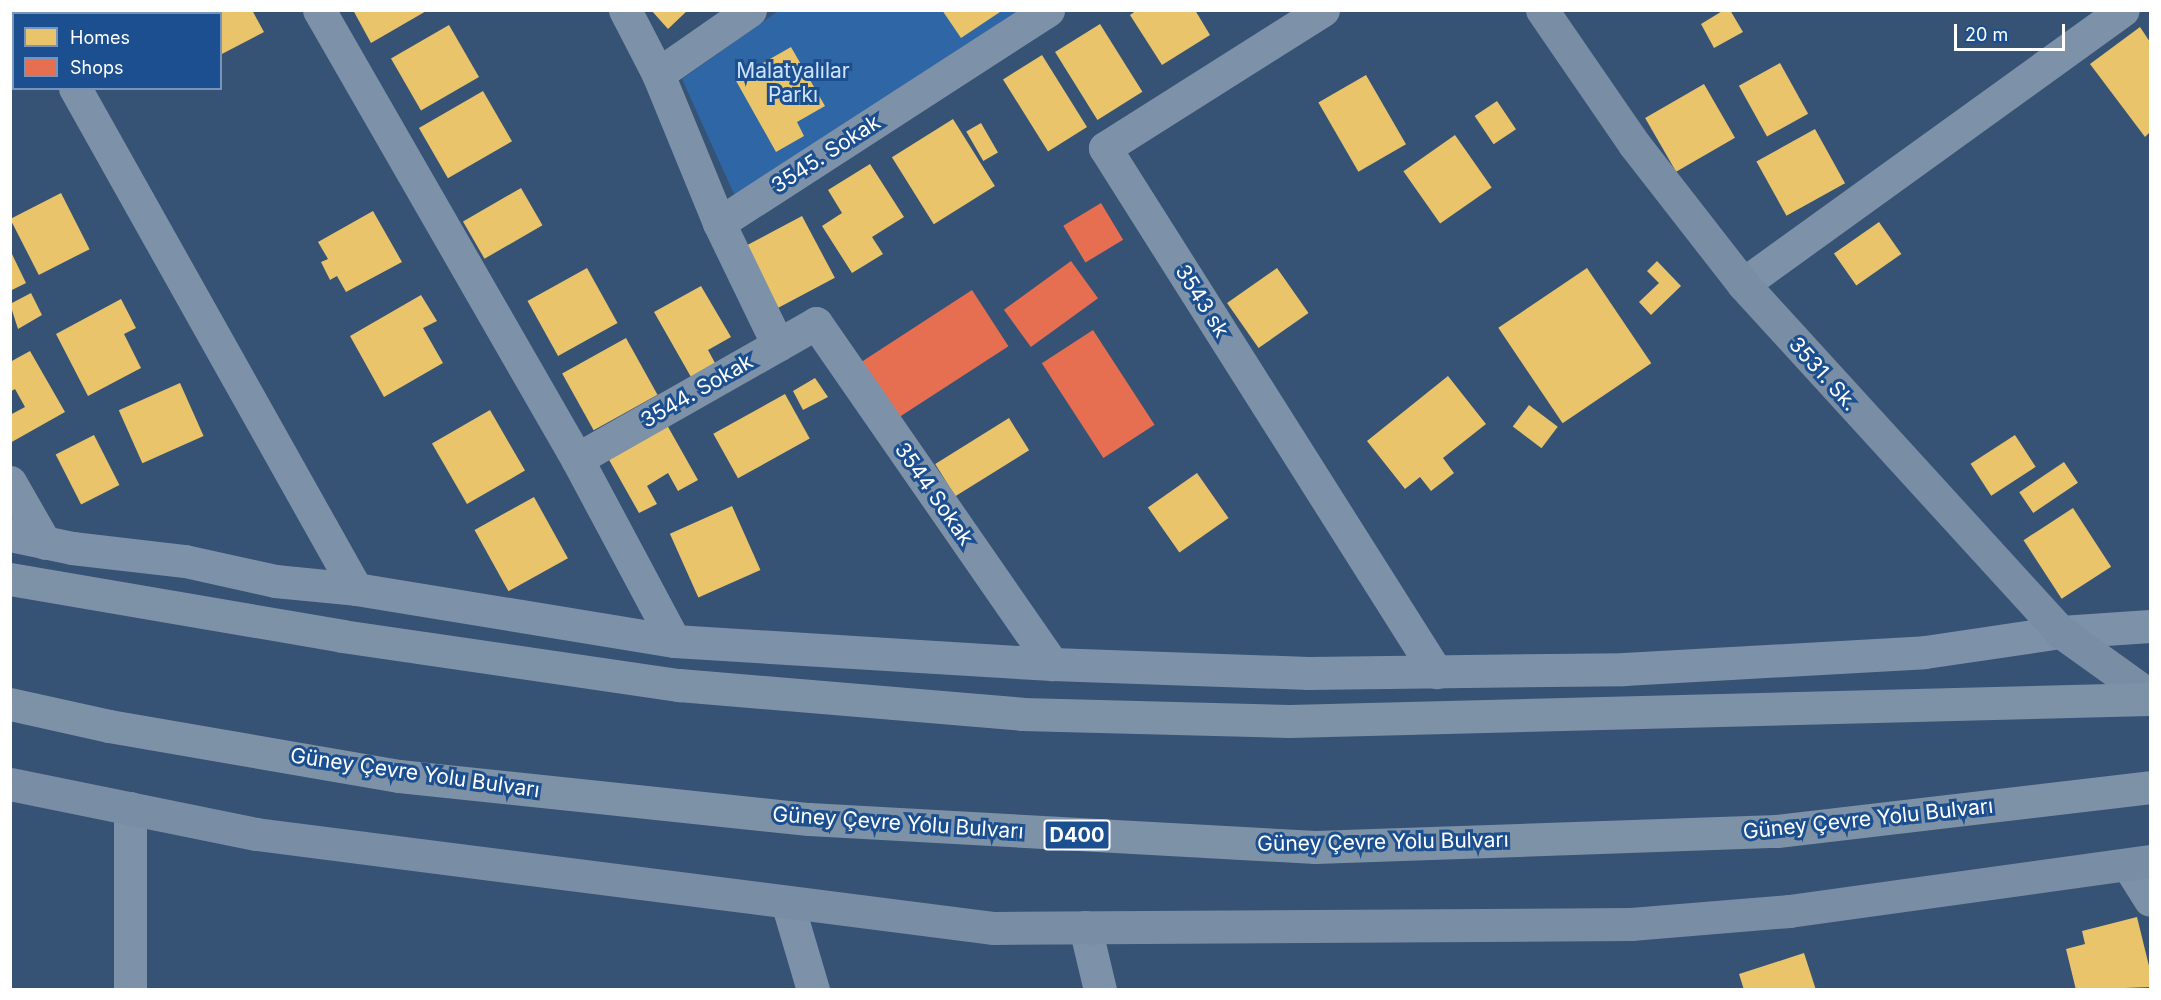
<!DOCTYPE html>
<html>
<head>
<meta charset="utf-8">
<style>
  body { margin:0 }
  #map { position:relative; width:2161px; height:1000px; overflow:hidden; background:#365274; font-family:Inter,sans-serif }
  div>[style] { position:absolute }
  .green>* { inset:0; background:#2f66a5 }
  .homes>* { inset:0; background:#e9c46a; transform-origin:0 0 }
  .shops>* { inset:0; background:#e76f51; transform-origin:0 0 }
  .street>* { height:33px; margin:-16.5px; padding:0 16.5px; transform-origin:16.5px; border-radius:16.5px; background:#7d92a8 }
  .secondary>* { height:33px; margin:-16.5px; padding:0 16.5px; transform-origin:16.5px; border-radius:16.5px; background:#798da4 }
  .highway>* { height:33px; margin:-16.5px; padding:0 16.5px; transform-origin:16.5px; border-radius:16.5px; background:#7e92a7 }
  span { translate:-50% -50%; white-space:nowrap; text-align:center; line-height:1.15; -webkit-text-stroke:6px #1b4f8f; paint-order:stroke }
  .shield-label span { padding:2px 4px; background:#1b4f8f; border:2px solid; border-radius:4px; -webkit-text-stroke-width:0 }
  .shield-label { font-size:20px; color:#fff; font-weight:700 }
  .park-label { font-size:21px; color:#cfe3fa }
  .street-label { font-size:21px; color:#fff }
  .frame { position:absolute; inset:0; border:12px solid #fff; pointer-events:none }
  .legend { position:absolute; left:12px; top:12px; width:210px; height:78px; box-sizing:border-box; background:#1b4f8f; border:2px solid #7695bc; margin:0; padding:8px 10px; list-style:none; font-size:18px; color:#fff }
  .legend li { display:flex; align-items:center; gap:12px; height:30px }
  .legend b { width:30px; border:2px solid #7695bc }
  .scale { position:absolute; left:1954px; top:24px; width:111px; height:27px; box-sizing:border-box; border:3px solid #fff; border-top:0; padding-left:8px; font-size:18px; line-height:21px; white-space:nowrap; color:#fff; -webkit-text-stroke:4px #1b4f8f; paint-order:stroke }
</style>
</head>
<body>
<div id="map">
  <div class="green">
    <i style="clip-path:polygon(778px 11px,1024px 11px,738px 203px,682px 79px)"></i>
  </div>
  <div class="homes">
    <i style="clip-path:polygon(177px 10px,252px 10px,264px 32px,220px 55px,220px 14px)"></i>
    <i style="clip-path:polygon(353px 10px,428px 10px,371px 43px)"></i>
    <i style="clip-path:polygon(651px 10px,688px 10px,668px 29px)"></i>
    <i style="clip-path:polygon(942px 10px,1003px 10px,961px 38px)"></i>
    <i style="clip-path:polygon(1137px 10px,1195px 10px,1210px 35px,1162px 65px,1130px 15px)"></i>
    <i style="clip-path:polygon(1724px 10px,1730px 10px,1743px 32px,1714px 48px,1701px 24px)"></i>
    <i style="left:1100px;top:24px;width:80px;height:53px;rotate:58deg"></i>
    <i style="left:449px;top:25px;width:60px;height:67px;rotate:60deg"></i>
    <i style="clip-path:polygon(2140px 27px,2150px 42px,2150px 132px,2145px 137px,2090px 64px)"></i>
    <i style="clip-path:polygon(791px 47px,825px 106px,797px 122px,804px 136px,776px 152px,735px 79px)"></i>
    <i style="left:1042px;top:55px;width:85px;height:46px;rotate:58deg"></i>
    <i style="left:1780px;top:63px;width:58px;height:47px;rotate:61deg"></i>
    <i style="left:1366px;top:75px;width:80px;height:55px;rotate:60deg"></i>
    <i style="left:1704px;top:84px;width:62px;height:68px;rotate:60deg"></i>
    <i style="left:483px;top:91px;width:58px;height:74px;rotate:60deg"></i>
    <i style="left:1497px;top:101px;width:34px;height:27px;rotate:56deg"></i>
    <i style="left:953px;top:119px;width:79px;height:72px;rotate:58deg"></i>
    <i style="left:981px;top:123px;width:34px;height:17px;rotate:60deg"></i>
    <i style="left:1815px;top:129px;width:62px;height:67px;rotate:61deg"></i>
    <i style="left:1455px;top:135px;width:64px;height:63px;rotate:55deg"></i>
    <i style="clip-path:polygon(870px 164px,904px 217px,872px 237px,883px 254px,852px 273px,822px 226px,842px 213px,828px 190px)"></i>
    <i style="left:521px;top:188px;width:43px;height:67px;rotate:60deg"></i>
    <i style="left:61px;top:193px;width:63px;height:57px;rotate:63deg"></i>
    <i style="clip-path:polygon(373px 211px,402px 262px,346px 292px,337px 276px,330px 280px,321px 262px,328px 259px,318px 242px)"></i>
    <i style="left:802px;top:216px;width:70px;height:64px;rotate:62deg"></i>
    <i style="left:1879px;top:222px;width:39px;height:55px;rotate:55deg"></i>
    <i style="clip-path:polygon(10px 250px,26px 283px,10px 291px)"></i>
    <i style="clip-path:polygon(1657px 261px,1681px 286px,1651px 315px,1639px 302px,1659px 283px,1647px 271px)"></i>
    <i style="left:587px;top:268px;width:63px;height:68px;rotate:61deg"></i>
    <i style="left:1277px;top:268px;width:55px;height:61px;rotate:55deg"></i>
    <i style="left:1587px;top:268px;width:115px;height:107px;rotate:56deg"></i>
    <i style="clip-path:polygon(701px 286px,731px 337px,708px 350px,715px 363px,691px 377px,654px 312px)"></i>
    <i style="clip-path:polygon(31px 293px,42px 315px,18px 329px,10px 304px)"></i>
    <i style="clip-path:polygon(421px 295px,437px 321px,423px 328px,443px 363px,384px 397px,350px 336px)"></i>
    <i style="clip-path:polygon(121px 299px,136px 328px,124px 334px,141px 368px,88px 396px,56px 334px)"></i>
    <i style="left:626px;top:338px;width:65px;height:73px;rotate:61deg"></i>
    <i style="clip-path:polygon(30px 351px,65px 412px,10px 443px,10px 415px,25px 407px,15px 389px,10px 392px,10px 362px)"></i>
    <i style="clip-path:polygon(1448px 376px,1486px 424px,1443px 458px,1454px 473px,1431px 491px,1420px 477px,1405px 489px,1367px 441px)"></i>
    <i style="clip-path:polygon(815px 378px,828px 397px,803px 410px,793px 391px)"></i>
    <i style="left:180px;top:383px;width:58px;height:67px;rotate:66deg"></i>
    <i style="left:785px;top:394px;width:51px;height:82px;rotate:61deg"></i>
    <i style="left:1529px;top:405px;width:36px;height:27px;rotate:37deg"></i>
    <i style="left:490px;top:410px;width:70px;height:67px;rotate:60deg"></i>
    <i style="left:1009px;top:418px;width:38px;height:87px;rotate:58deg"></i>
    <i style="clip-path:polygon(667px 425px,698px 480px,678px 491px,668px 473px,647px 486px,657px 504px,639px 513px,608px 458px)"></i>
    <i style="left:94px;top:435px;width:56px;height:43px;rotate:63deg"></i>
    <i style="left:2015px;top:435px;width:38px;height:53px;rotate:57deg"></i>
    <i style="left:2064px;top:462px;width:25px;height:54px;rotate:56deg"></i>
    <i style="left:1197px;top:473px;width:55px;height:60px;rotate:55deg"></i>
    <i style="left:534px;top:497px;width:70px;height:68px;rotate:61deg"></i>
    <i style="left:732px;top:506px;width:70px;height:68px;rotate:66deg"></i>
    <i style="left:2073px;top:508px;width:70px;height:59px;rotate:57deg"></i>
    <i style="clip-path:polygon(2137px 917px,2150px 970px,2150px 987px,2076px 990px,2066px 949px,2085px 944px,2082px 931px)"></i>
    <i style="clip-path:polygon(1804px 953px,1816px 990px,1744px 990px,1739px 974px)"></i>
  </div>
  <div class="shops">
    <i style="left:1101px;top:203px;width:43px;height:44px;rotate:59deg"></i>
    <i style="left:1071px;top:261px;width:46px;height:83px;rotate:54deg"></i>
    <i style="left:972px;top:290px;width:67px;height:132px;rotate:57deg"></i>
    <i style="left:1093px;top:330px;width:113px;height:61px;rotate:57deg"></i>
  </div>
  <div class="street">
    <i style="left:319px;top:10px;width:518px;rotate:60.12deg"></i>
    <i style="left:577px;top:459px;width:206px;rotate:61.9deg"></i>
    <i style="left:625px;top:10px;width:72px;rotate:62.7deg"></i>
    <i style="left:658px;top:74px;width:161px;rotate:67.7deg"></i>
    <i style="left:1323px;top:10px;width:258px;rotate:147.7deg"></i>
    <i style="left:1105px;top:148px;width:620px;rotate:57.72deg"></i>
    <i style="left:28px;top:14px;width:6px;rotate:-39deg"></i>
    <i style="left:658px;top:74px;width:112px;rotate:-34.8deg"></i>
    <i style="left:75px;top:88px;width:574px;rotate:60.71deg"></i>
    <i style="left:1743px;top:284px;width:468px;rotate:-35.8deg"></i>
    <i style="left:778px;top:345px;width:136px;rotate:-115.8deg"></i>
    <i style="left:719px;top:223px;width:392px;rotate:-32.9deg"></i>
    <i style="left:577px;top:459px;width:275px;rotate:-29.6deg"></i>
    <i style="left:816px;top:323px;width:415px;rotate:55.3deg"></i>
    <i style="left:10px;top:482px;width:70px;rotate:60.2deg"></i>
    <i style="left:10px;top:535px;width:63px;rotate:11.8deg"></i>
    <i style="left:72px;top:548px;width:114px;rotate:6.6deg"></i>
    <i style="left:185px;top:561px;width:92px;rotate:12.5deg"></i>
    <i style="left:275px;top:581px;width:81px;rotate:5.6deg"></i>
    <i style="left:356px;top:589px;width:322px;rotate:9.3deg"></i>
    <i style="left:674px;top:641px;width:379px;rotate:3.5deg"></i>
    <i style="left:1052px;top:664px;width:256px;rotate:2deg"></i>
    <i style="left:1308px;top:673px;width:316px;rotate:-0.7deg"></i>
    <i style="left:1624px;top:669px;width:301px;rotate:-3.2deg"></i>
    <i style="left:1925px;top:652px;width:137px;rotate:-8.4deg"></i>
    <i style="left:2061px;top:632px;width:89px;rotate:-3.9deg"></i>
    <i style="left:130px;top:808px;width:182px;rotate:90deg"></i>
    <i style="left:2128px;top:865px;width:41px;rotate:57.8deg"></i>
    <i style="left:787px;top:902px;width:92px;rotate:73.5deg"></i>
    <i style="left:1085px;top:927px;width:65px;rotate:76.6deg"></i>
  </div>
  <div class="secondary">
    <i style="left:1542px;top:10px;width:163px;rotate:55.5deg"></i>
    <i style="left:1634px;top:144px;width:177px;rotate:52.1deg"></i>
    <i style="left:1743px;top:284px;width:471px;rotate:47.6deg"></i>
    <i style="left:2061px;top:632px;width:110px;rotate:35.7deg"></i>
    <i style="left:10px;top:784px;width:251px;rotate:11.5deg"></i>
    <i style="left:256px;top:834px;width:744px;rotate:7.26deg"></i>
    <i style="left:994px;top:928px;width:637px;rotate:-0.36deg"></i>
    <i style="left:1631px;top:924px;width:159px;rotate:-4.7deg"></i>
    <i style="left:1789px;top:911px;width:364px;rotate:-7.9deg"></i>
  </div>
  <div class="highway">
    <i style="left:10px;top:579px;width:337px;rotate:9.7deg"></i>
    <i style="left:342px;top:636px;width:341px;rotate:8.3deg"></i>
    <i style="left:679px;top:685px;width:344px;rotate:4.8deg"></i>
    <i style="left:1022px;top:714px;width:267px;rotate:1.5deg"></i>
    <i style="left:1289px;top:721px;width:861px;rotate:-1.46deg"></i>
    <i style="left:10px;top:704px;width:101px;rotate:12.5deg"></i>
    <i style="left:109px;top:726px;width:294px;rotate:9.8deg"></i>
    <i style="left:399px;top:776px;width:412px;rotate:6deg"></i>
    <i style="left:809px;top:819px;width:507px;rotate:3.17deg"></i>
    <i style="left:1315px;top:847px;width:462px;rotate:-2deg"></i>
    <i style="left:1777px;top:831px;width:376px;rotate:-6.7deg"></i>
  </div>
  <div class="shield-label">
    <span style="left:1077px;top:835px">D400</span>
  </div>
  <div class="park-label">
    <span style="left:793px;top:83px">Malatyalılar<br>Parkı</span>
  </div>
  <div class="street-label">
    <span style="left:826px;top:154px;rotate:-33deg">3545. Sokak</span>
    <span style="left:1202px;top:301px;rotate:58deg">3543 sk</span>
    <span style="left:1823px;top:374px;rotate:48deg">3531. Sk.</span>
    <span style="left:697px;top:391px;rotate:-30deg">3544. Sokak</span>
    <span style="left:934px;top:494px;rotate:55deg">3544 Sokak</span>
    <span style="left:415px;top:773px;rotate:8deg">Güney Çevre Yolu Bulvarı</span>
    <span style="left:1868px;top:819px;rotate:-6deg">Güney Çevre Yolu Bulvarı</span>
    <span style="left:898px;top:823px;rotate:4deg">Güney Çevre Yolu Bulvarı</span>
    <span style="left:1383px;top:842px;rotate:-1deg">Güney Çevre Yolu Bulvarı</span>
  </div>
  <div class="frame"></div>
  <ul class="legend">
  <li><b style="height:16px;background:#e9c46a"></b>Homes</li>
  <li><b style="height:16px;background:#e76f51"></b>Shops</li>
  </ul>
  <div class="scale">20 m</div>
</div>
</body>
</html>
